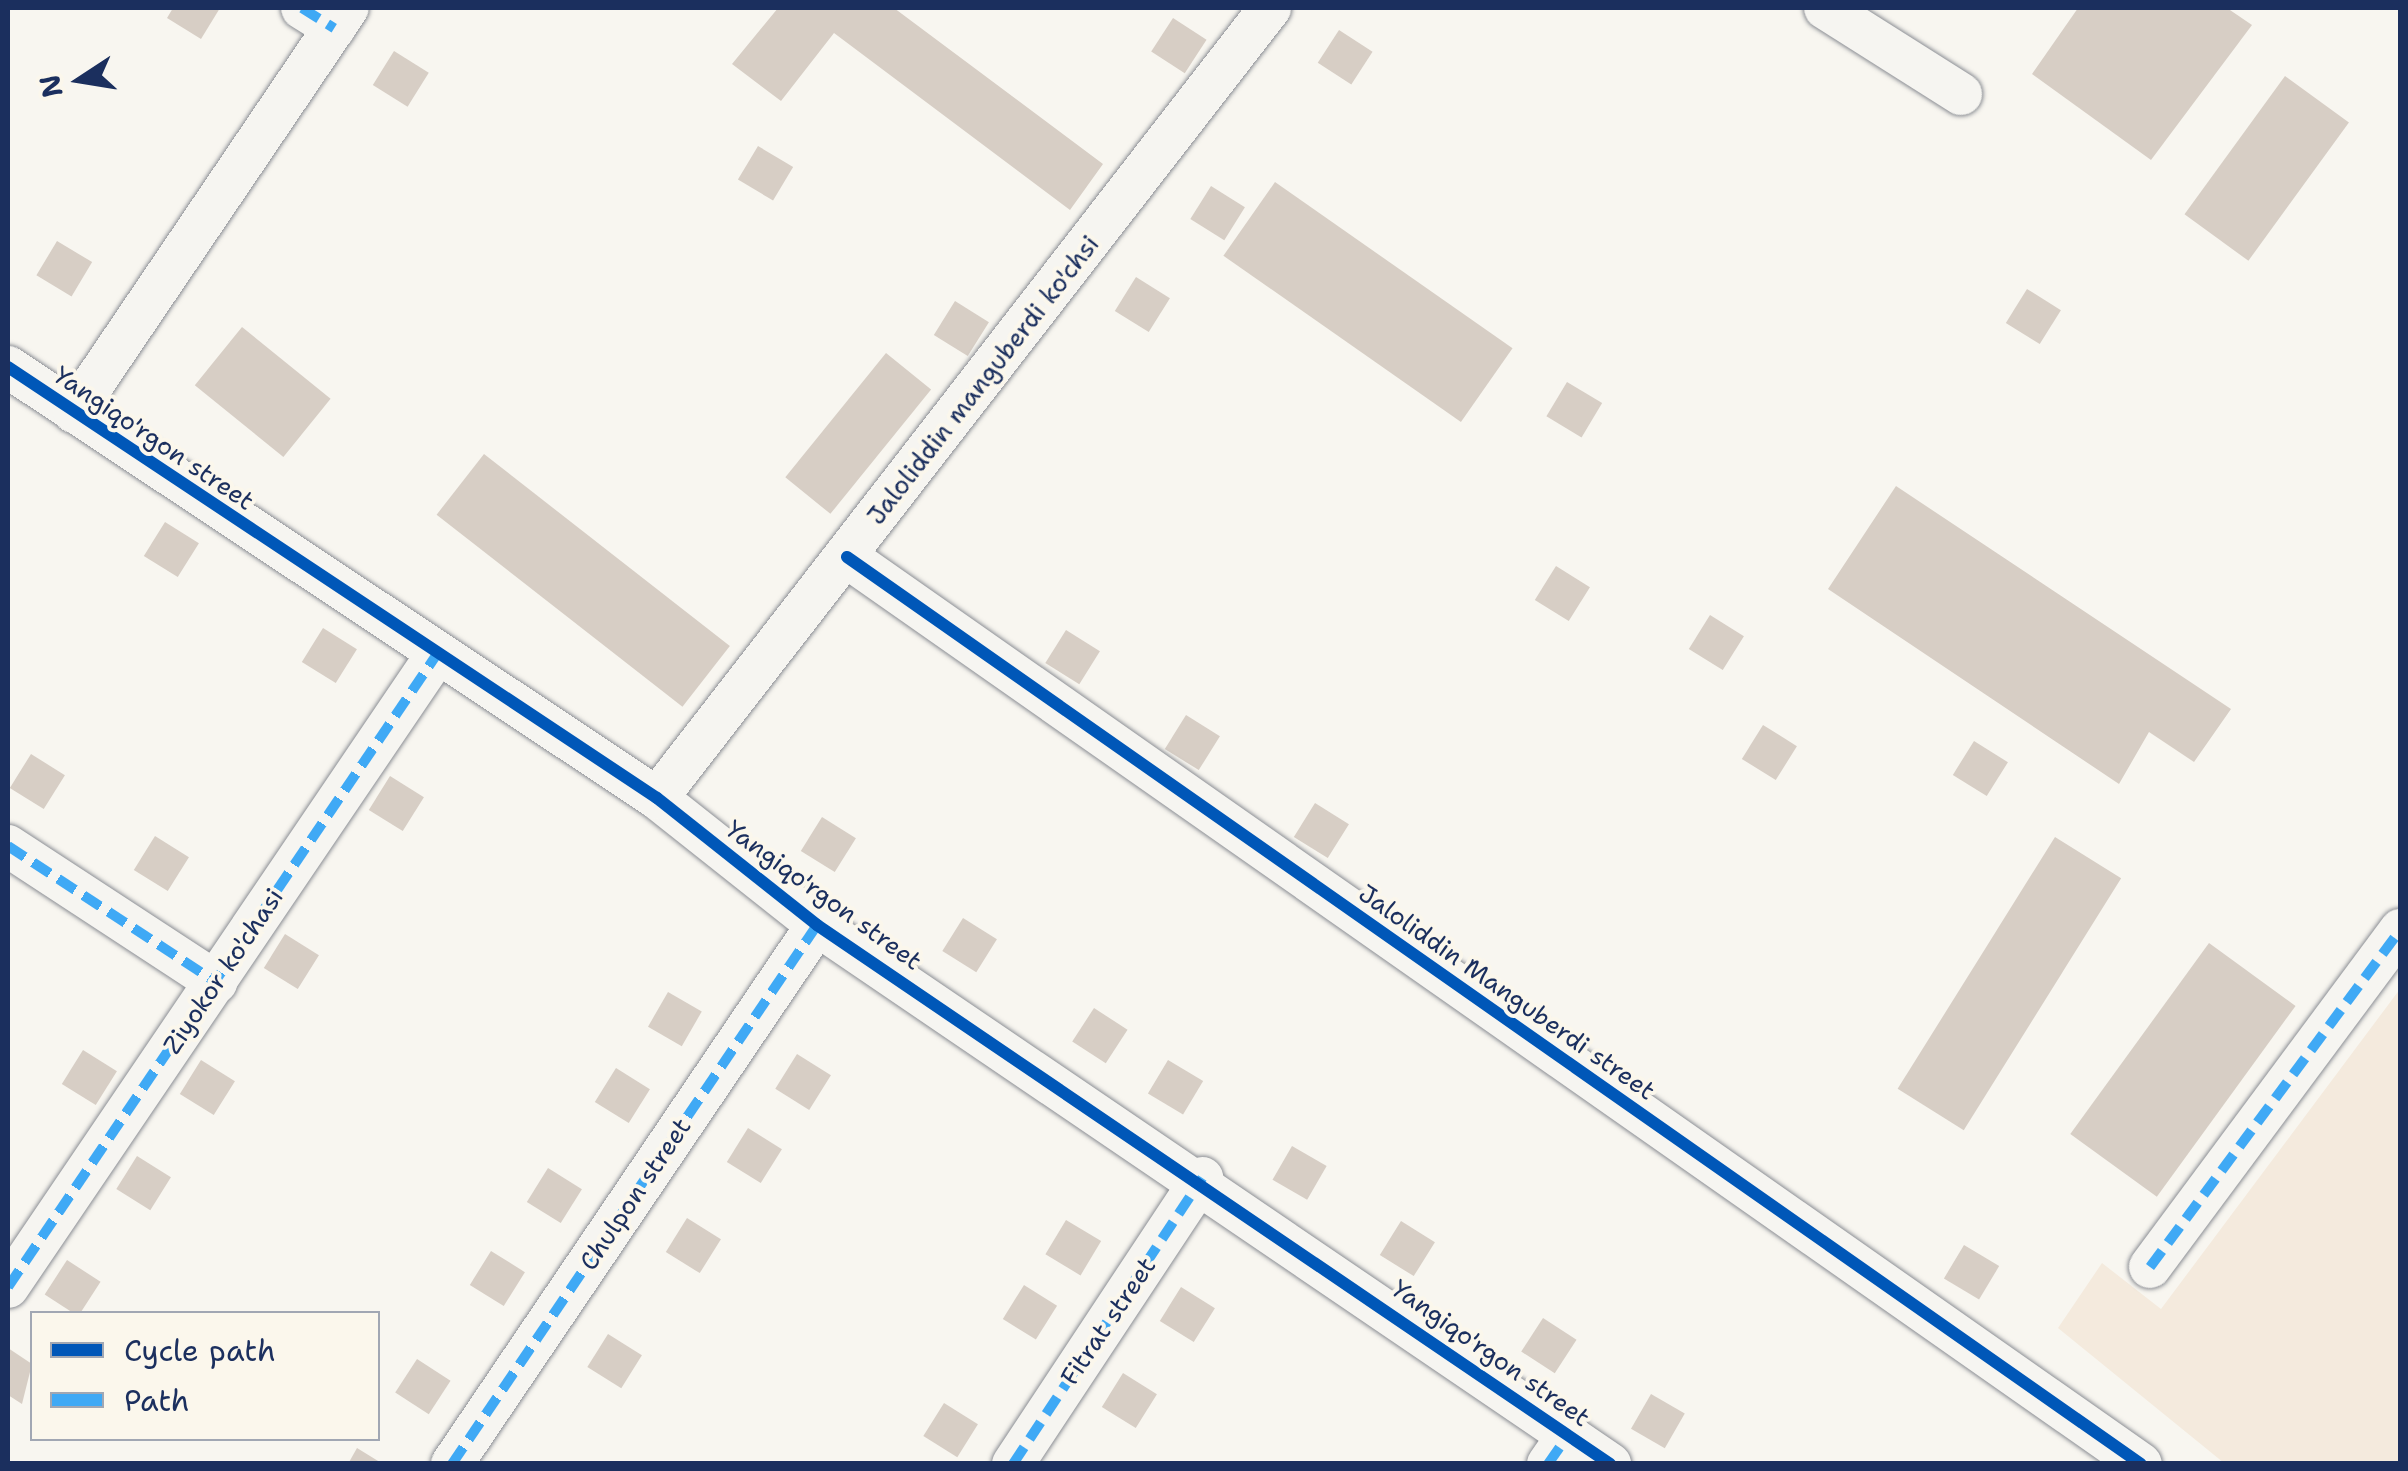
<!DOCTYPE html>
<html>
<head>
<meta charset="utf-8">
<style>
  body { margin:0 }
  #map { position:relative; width:2408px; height:1471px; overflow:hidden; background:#f8f6f0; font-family:"Shantell Sans",sans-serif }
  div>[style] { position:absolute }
  .built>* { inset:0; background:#f4eadd }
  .building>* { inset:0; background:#d7cec5; transform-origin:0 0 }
  .roads { filter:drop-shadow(0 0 2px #8b8e94) drop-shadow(0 0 2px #8b8e94) }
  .minor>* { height:42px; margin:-21px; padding:0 21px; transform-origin:21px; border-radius:21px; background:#f6f5f1 }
  .quiet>* { height:10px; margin-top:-5px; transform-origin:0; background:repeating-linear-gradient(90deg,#3fa9f5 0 20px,transparent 0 30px) }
  .cycleway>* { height:12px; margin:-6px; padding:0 6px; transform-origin:6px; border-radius:6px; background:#0057b8 }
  span { translate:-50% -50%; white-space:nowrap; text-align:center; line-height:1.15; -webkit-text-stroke:8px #fbf7ec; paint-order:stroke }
  .street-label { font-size:25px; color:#1b2f5e }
  .frame { position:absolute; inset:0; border:10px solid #1b2f5e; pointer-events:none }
  .legend { position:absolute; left:30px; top:1311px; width:350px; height:130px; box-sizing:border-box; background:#fbf7ec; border:2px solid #a1a7b3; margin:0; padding:12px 18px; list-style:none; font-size:30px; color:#1b2f5e }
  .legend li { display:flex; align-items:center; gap:20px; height:50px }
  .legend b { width:50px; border:2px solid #a1a7b3 }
  .north { position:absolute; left:30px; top:30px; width:100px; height:100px; -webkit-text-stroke:8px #fbf7ec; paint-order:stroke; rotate:258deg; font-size:28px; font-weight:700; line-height:40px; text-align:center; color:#1b2f5e }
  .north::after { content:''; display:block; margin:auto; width:35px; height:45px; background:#1b2f5e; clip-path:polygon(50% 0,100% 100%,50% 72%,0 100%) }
</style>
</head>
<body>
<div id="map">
  <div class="built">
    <i style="clip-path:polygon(2400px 989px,2400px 1463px,2224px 1463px,2058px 1328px,2102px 1263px,2161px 1309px)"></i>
  </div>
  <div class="building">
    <i style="clip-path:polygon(173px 8px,220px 8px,201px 39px,167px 18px)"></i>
    <i style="clip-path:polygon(778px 8px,894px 8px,1103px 164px,1070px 210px,834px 33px,781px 101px,732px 64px)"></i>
    <i style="clip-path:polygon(2078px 8px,2227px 8px,2252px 25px,2151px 160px,2032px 74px)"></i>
    <i style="left:1173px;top:18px;width:40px;height:40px;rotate:33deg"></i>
    <i style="left:1339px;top:30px;width:40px;height:39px;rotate:33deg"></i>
    <i style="left:394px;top:51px;width:41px;height:40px;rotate:32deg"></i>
    <i style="left:2285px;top:76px;width:79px;height:171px;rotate:36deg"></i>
    <i style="left:758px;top:146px;width:41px;height:39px;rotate:31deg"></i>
    <i style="left:1275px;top:182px;width:290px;height:90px;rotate:35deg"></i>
    <i style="left:1211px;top:186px;width:40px;height:39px;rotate:32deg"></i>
    <i style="left:57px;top:241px;width:41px;height:40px;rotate:31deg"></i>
    <i style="left:1136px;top:277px;width:40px;height:40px;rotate:32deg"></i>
    <i style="left:2027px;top:289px;width:40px;height:40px;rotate:32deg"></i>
    <i style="left:955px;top:301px;width:40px;height:40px;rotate:32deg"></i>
    <i style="left:242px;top:327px;width:114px;height:75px;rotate:39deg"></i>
    <i style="left:886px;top:353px;width:58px;height:160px;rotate:39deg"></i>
    <i style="left:1567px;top:382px;width:41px;height:40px;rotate:31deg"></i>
    <i style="left:484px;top:454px;width:312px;height:77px;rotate:38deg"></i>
    <i style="clip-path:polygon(1896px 486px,2231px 709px,2194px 762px,2149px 732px,2119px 784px,1828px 589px)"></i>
    <i style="left:165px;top:522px;width:40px;height:40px;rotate:32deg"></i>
    <i style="left:1556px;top:566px;width:40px;height:40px;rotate:32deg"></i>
    <i style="left:1710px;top:615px;width:40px;height:40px;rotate:32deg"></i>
    <i style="left:323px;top:628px;width:40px;height:40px;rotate:32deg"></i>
    <i style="left:1066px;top:630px;width:40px;height:39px;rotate:32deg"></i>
    <i style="left:1186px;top:715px;width:40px;height:40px;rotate:32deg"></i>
    <i style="left:1763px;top:725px;width:40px;height:40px;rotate:32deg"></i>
    <i style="left:1974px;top:741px;width:40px;height:40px;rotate:32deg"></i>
    <i style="left:31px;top:754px;width:40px;height:40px;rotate:32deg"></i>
    <i style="left:390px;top:776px;width:40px;height:40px;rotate:32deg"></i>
    <i style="left:1315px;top:803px;width:40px;height:40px;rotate:32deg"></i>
    <i style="left:822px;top:817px;width:40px;height:40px;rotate:32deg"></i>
    <i style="left:155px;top:836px;width:40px;height:40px;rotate:32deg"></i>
    <i style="left:2055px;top:837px;width:78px;height:297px;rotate:32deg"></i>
    <i style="left:963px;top:918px;width:40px;height:39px;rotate:32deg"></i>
    <i style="left:285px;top:934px;width:40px;height:40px;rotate:32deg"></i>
    <i style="left:2209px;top:943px;width:107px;height:236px;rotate:36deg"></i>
    <i style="left:668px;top:992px;width:39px;height:40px;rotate:30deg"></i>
    <i style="left:1094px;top:1008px;width:40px;height:40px;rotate:33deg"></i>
    <i style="left:83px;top:1050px;width:40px;height:40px;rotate:32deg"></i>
    <i style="left:797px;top:1054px;width:40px;height:41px;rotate:32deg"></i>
    <i style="left:201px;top:1060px;width:40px;height:40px;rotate:32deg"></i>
    <i style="left:1168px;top:1060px;width:41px;height:39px;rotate:31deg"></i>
    <i style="left:616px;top:1068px;width:40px;height:40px;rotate:32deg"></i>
    <i style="left:748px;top:1128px;width:40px;height:40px;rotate:32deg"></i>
    <i style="left:1292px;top:1146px;width:40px;height:39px;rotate:30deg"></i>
    <i style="left:137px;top:1156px;width:40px;height:39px;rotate:32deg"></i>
    <i style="left:548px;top:1168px;width:40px;height:40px;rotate:32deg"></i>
    <i style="left:687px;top:1218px;width:40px;height:40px;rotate:32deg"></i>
    <i style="left:1066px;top:1220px;width:41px;height:40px;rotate:31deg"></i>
    <i style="left:1401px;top:1221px;width:40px;height:40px;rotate:32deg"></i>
    <i style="left:1964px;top:1245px;width:41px;height:39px;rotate:31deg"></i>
    <i style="left:491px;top:1251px;width:40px;height:40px;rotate:32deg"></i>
    <i style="left:67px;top:1260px;width:40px;height:41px;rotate:33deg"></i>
    <i style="left:1024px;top:1285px;width:39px;height:40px;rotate:32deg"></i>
    <i style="left:1181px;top:1287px;width:40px;height:40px;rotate:32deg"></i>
    <i style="left:1543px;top:1318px;width:40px;height:40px;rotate:33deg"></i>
    <i style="left:608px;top:1334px;width:40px;height:39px;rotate:32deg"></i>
    <i style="clip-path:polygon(8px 1348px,32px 1364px,22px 1404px,8px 1395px)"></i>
    <i style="left:417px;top:1359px;width:40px;height:40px;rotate:33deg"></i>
    <i style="left:1123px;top:1373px;width:40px;height:40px;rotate:32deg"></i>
    <i style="left:1651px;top:1394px;width:39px;height:40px;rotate:30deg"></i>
    <i style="left:944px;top:1403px;width:40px;height:39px;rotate:32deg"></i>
    <i style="clip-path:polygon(357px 1448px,383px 1464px,348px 1464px)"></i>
  </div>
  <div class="roads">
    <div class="minor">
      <i style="left:302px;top:8px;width:38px;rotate:32deg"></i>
      <i style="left:1825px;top:8px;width:161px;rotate:32.3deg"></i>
      <i style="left:8px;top:367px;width:779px;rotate:33.59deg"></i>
      <i style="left:657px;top:798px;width:204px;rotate:38.4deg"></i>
      <i style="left:817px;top:925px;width:959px;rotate:34.2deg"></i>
      <i style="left:74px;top:412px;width:488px;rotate:-55.9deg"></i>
      <i style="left:847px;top:557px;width:1580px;rotate:35.03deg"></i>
      <i style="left:657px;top:798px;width:1000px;rotate:-52.19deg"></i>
      <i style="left:8px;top:846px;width:249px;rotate:33.2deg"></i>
      <i style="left:2150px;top:1267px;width:420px;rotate:-53.4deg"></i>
      <i style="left:8px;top:1287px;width:765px;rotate:-55.87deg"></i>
      <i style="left:452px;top:1464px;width:651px;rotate:-55.89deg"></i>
      <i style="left:1013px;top:1464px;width:343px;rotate:-56.5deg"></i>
      <i style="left:1548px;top:1464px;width:37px;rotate:-55deg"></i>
    </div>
  </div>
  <div class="quiet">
    <i style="left:302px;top:8px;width:38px;rotate:32deg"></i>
    <i style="left:8px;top:846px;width:249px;rotate:33.2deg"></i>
    <i style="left:2150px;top:1267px;width:420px;rotate:-53.4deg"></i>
    <i style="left:8px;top:1287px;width:765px;rotate:-55.87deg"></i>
    <i style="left:452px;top:1464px;width:651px;rotate:-55.89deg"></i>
    <i style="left:1013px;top:1464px;width:343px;rotate:-56.5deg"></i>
    <i style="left:1548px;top:1464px;width:37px;rotate:-55deg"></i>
  </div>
  <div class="cycleway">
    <i style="left:8px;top:367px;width:779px;rotate:33.59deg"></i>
    <i style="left:657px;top:798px;width:204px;rotate:38.4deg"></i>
    <i style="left:817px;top:925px;width:959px;rotate:34.2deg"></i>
    <i style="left:847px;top:557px;width:1580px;rotate:35.03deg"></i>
  </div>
  <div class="street-label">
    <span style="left:983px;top:380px;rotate:-52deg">Jaloliddin manguberdi ko'chsi</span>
    <span style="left:154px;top:438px;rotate:34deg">Yangiqo'rgon street</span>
    <span style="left:824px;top:895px;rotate:36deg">Yangiqo'rgon street</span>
    <span style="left:223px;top:971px;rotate:-56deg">Ziyokor ko'chasi</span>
    <span style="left:1507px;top:992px;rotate:35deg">Jaloliddin Manguberdi street</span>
    <span style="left:635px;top:1194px;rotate:-56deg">Chulpon street</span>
    <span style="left:1108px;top:1321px;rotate:-56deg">Fitrat street</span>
    <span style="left:1491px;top:1353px;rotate:35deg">Yangiqo'rgon street</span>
  </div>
  <div class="frame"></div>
  <ul class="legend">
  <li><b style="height:12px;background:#0057b8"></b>Cycle path</li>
  <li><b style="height:12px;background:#3fa9f5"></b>Path</li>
  </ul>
  <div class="north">N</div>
</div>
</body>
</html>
